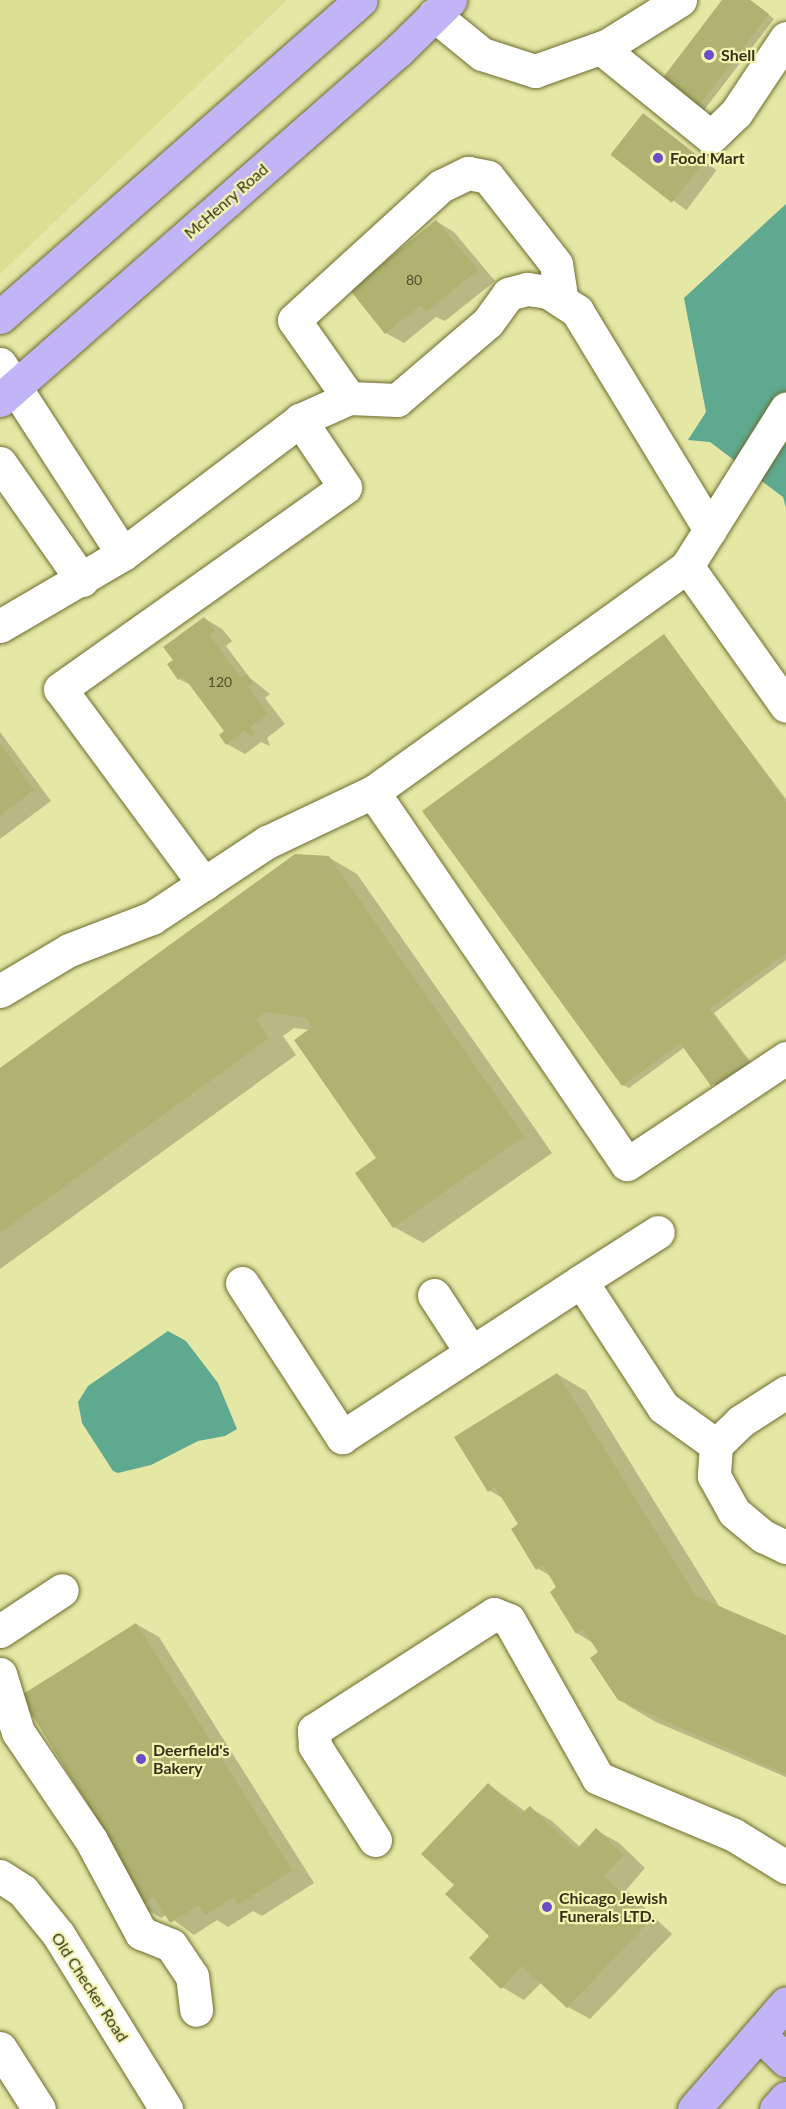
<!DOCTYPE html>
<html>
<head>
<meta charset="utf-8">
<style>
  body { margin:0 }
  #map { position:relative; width:786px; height:2109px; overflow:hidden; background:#e5e7a5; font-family:Lato,sans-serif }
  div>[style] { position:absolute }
  .built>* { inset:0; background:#dcde94 }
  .water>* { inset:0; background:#5ea98f }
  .shadow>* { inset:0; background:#0003; transform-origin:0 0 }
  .building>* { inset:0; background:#b0b272; transform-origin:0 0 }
  .roads { filter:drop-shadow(0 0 2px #6d6d2f) drop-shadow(0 0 2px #6d6d2f) }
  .minor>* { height:33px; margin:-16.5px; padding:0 16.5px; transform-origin:16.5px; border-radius:16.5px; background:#fff }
  .major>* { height:33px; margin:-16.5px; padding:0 16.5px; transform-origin:16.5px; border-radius:16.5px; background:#c1b5f8 }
  .dots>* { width:16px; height:16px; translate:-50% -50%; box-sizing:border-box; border:3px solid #f2f4b2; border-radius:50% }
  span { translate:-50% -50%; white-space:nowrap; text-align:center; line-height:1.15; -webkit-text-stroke:4.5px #f2f4b2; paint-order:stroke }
  .number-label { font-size:14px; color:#52522e }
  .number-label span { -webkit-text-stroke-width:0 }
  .poi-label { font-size:16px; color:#323218; font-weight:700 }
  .left { translate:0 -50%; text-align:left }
  .street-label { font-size:16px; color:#323218 }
</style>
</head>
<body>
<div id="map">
  <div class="built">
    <i style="clip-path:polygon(0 0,287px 0,0 274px)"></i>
  </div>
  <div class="water">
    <i style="clip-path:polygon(786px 204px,786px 508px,783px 497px,710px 442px,688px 440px,706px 412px,684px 298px)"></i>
    <i style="clip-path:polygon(168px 1331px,186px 1341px,218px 1383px,237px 1429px,225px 1436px,198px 1441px,151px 1465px,118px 1473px,113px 1471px,82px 1423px,78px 1402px,88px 1386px)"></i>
  </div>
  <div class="shadow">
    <i style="clip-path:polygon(724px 0,750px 0,774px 19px,691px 127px)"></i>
    <i style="left:643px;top:115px;width:92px;height:50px;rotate:37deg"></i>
    <i style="clip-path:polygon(436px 221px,454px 232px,495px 281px,445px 321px,436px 317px,404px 343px,386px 333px)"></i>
    <i style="clip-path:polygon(204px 618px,222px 629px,232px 641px,226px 646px,250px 678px,270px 694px,265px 698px,285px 724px,267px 738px,270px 746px,261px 742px,245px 754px,227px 744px,226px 732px,193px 686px,179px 679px,175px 660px)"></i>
    <i style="clip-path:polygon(664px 636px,786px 799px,786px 960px,714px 1013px,752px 1064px,718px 1088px,685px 1047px,629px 1088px,623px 1085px)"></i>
    <i style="clip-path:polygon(0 732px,51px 801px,0 839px)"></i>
    <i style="clip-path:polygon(328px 857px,357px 874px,552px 1153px,423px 1243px,394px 1227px,378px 1159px,311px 1030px,294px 1028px,283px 1036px,296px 1055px,0 1269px,0 1070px)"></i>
    <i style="clip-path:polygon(557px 1374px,586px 1391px,721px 1609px,786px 1637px,786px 1777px,656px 1722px,627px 1705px,592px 1658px,600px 1653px,593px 1643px,577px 1633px,552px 1577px,537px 1568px,520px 1525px,504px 1499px,489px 1490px)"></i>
    <i style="clip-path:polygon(136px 1624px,159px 1637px,314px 1883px,262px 1916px,253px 1911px,228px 1927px,217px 1920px,194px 1935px,167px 1915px,161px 1918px,139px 1905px,101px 1823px)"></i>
    <i style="clip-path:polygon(489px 1785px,526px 1812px,530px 1808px,552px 1821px,580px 1847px,596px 1830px,619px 1843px,645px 1868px,626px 1890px,672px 1934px,590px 2019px,568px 2007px,542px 1982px,524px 2000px,502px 1987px,492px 1936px,456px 1885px)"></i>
  </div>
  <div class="building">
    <i style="clip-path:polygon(722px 0,750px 0,769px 14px,684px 125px,649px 96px)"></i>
    <i style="left:643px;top:113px;width:78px;height:53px;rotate:38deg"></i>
    <i style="clip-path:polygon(436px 220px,478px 270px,426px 312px,420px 305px,385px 334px,350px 290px)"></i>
    <i style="clip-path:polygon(204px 617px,215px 630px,209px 635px,241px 678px,246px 674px,253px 683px,248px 687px,268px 714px,250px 727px,255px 734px,251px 737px,245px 730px,226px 745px,219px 735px,224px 731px,183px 676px,178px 680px,167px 664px,173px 660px,163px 647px)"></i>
    <i style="clip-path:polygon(664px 634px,786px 802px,786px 953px,709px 1009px,747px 1060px,711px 1086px,680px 1043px,622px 1086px,422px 811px)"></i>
    <i style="clip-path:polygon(0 744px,34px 790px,0 816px)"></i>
    <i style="clip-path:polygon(295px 854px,329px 856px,524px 1136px,393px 1228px,355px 1173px,376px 1158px,294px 1040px,312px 1027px,306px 1018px,265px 1012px,256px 1019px,269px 1038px,0 1233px,0 1068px)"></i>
    <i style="clip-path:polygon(557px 1373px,696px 1596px,786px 1635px,786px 1774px,618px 1700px,590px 1658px,598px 1652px,583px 1629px,576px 1634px,550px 1592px,556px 1587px,543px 1565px,536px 1570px,511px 1529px,518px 1524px,495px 1487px,488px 1492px,454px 1437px)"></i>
    <i style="clip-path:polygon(136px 1623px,292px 1870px,238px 1905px,234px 1897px,205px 1915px,199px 1905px,170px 1923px,154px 1897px,138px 1907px,89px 1829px,99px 1822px,20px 1696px)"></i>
    <i style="clip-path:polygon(488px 1783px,521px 1814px,530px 1806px,576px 1850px,596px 1828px,624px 1855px,604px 1876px,650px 1920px,567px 2008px,522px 1966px,501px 1989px,469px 1958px,489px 1936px,445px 1894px,454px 1885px,421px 1854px)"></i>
  </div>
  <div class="roads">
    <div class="minor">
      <i style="left:434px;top:15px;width:62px;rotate:39.1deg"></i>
      <i style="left:482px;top:54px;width:56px;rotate:17.8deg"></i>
      <i style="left:535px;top:71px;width:77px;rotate:-19.6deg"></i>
      <i style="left:608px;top:45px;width:85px;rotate:-32deg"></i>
      <i style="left:601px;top:48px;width:141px;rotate:39deg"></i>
      <i style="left:711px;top:137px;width:35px;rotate:-44deg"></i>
      <i style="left:736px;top:113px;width:90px;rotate:-56.3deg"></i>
      <i style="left:0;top:364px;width:226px;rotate:57.1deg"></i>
      <i style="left:349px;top:398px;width:95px;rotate:-125.2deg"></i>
      <i style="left:294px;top:320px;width:199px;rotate:-42.4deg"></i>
      <i style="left:441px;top:186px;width:30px;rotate:-26deg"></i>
      <i style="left:468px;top:173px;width:20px;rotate:11deg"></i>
      <i style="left:488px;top:177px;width:110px;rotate:52deg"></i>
      <i style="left:556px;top:264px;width:37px;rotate:81deg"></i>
      <i style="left:0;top:463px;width:143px;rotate:55deg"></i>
      <i style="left:687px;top:566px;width:171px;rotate:54.7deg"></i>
      <i style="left:0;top:626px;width:143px;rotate:-30.3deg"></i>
      <i style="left:123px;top:554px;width:222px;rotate:-37.1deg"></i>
      <i style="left:300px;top:420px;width:54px;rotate:-24.2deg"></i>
      <i style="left:349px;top:398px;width:48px;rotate:2.4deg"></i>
      <i style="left:397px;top:400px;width:120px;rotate:-40.6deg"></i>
      <i style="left:488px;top:322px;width:34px;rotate:-54deg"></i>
      <i style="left:508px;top:294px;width:20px;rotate:-15deg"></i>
      <i style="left:527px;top:289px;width:21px;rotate:8deg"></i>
      <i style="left:548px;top:292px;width:35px;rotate:33deg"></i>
      <i style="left:577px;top:311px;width:256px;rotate:58.7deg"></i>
      <i style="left:373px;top:792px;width:450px;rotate:55.7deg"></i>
      <i style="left:627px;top:1164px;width:191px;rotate:-33.7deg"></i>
      <i style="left:204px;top:884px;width:242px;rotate:-126.4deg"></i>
      <i style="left:60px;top:689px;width:349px;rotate:-35.3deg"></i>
      <i style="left:345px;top:487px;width:81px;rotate:-123.9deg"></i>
      <i style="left:0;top:991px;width:80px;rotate:-30.7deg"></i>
      <i style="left:69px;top:950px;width:89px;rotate:-21.1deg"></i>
      <i style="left:152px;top:918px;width:138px;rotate:-33.5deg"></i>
      <i style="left:267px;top:842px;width:117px;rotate:-25.3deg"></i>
      <i style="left:373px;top:792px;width:387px;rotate:-35.7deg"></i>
      <i style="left:687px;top:566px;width:186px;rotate:-57.8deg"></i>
      <i style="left:581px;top:1281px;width:91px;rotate:-32.5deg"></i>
      <i style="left:242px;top:1283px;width:184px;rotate:57deg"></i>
      <i style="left:342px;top:1437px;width:285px;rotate:-33.1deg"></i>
      <i style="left:581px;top:1281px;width:150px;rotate:56.9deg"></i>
      <i style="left:663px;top:1407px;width:65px;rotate:35.6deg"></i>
      <i style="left:434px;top:1295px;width:68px;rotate:57deg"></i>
      <i style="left:786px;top:1392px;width:54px;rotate:147.2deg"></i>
      <i style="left:741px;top:1421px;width:35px;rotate:136deg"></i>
      <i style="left:716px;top:1445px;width:31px;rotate:94deg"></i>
      <i style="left:714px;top:1476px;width:41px;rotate:60.9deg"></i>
      <i style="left:734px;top:1512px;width:38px;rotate:40deg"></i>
      <i style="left:763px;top:1536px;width:25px;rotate:26deg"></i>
      <i style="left:0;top:1631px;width:74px;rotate:-33.5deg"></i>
      <i style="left:0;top:1674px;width:61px;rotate:72.8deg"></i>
      <i style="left:18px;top:1732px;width:130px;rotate:55.9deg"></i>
      <i style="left:91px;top:1840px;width:106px;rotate:61.7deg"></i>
      <i style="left:141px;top:1933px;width:32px;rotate:22deg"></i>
      <i style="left:171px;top:1945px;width:37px;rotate:56deg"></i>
      <i style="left:192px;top:1976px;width:34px;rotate:83deg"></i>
      <i style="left:375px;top:1840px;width:112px;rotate:-122.6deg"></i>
      <i style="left:315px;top:1746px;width:16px;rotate:-94deg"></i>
      <i style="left:314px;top:1730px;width:214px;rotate:-32.8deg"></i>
      <i style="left:494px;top:1614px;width:16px;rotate:22deg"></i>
      <i style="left:509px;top:1620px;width:181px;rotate:60.6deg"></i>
      <i style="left:598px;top:1778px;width:147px;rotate:22.7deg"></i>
      <i style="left:734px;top:1835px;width:61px;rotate:31.6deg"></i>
      <i style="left:0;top:1876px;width:27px;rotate:33deg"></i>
      <i style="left:23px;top:1891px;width:55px;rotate:50.9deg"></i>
      <i style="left:58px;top:1934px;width:206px;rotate:58.3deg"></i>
      <i style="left:0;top:2048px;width:72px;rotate:57.4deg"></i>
    </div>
    <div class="major">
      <i style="left:0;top:317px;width:480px;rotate:-41.3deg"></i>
      <i style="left:0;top:400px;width:529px;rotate:-41.25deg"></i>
      <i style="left:398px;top:51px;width:73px;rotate:-44.4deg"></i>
      <i style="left:761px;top:2036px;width:35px;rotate:44deg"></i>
      <i style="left:694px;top:2109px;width:140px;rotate:-49deg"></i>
      <i style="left:776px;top:2109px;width:15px;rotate:-48deg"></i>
    </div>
  </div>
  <div class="dots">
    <i style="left:709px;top:55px;background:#6a4ec7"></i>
    <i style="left:658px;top:158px;background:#6a4ec7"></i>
    <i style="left:141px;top:1759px;background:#6a4ec7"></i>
    <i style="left:547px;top:1907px;background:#6a4ec7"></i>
  </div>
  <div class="number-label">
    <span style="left:414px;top:280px">80</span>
    <span style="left:220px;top:682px">120</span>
  </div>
  <div class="poi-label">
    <span class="left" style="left:721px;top:55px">Shell</span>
    <span class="left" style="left:670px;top:158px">Food Mart</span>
    <span class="left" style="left:153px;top:1759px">Deerfield's<br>Bakery</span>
    <span class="left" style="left:559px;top:1907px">Chicago Jewish<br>Funerals LTD.</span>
  </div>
  <div class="street-label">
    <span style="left:226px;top:201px;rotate:-41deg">McHenry Road</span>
    <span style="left:90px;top:1987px;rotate:57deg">Old Checker Road</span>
  </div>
</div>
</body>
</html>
